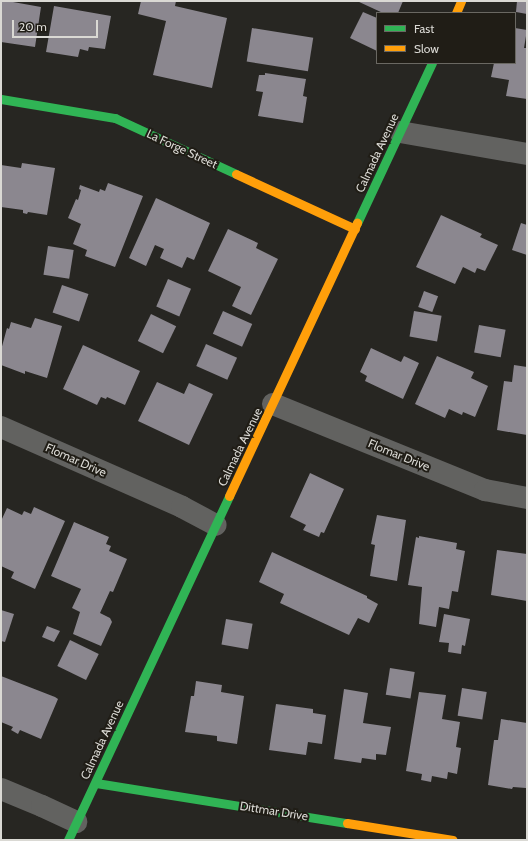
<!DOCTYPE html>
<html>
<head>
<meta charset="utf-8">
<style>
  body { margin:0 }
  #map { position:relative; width:528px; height:841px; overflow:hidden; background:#272622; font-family:Cabin,sans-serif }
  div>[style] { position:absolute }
  .building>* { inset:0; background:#8b878f; transform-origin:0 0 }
  .street>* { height:22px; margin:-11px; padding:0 11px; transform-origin:11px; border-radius:11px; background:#626260 }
  .fast>* { height:9px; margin:-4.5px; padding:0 4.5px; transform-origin:4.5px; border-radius:4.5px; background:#30b455 }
  .slow>* { height:9px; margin:-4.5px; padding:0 4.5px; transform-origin:4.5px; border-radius:4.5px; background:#ff9f0a }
  span { translate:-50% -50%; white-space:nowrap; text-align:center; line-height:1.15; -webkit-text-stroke:4px #201d16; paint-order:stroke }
  .street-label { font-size:12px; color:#dad9d4 }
  .frame { position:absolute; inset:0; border:2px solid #dad9d4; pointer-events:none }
  .legend { position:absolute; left:376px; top:12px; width:140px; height:52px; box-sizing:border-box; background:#201d16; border:1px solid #6a6862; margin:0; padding:5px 7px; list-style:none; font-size:12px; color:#dad9d4 }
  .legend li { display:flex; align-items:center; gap:8px; height:20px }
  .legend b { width:20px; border:1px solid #6a6862 }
  .scale { position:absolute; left:12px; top:20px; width:86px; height:18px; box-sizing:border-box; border:2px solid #dad9d4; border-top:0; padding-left:5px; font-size:12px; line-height:14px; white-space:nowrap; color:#dad9d4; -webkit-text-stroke:3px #201d16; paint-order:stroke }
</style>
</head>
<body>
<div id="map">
  <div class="building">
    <i style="clip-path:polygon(1px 1px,13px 1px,13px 2px,41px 7px,35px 47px,1px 42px)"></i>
    <i style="clip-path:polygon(141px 1px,176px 1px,175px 6px,227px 18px,212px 88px,153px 75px,166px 21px,138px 14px)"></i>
    <i style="clip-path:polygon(357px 1px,403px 1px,398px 13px,383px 13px)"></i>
    <i style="clip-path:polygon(517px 1px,527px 1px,527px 14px,516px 12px)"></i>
    <i style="clip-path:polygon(54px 6px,111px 16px,105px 49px,89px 47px,88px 51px,80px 49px,78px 57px,46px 52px)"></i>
    <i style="clip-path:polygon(363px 12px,377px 18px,377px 51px,350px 38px)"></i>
    <i style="left:252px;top:28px;width:62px;height:34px;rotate:9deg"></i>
    <i style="clip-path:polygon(515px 28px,527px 30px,524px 48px,527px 48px,527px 99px,506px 96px,509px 80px,491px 77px,494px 63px,515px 63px)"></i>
    <i style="clip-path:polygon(265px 73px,306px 79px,303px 96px,307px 97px,303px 123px,258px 116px,263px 92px,256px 91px,259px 75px,265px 75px)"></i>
    <i style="clip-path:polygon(22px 163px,55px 168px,47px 215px,28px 212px,27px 214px,23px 213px,23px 210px,1px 207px,1px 165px,21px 168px)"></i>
    <i style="clip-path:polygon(108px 183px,143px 196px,115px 267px,85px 256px,87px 250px,73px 244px,81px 224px,68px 218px,76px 199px,78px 200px,81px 190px,79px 189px,80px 185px,99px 192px,100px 189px,105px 191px)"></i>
    <i style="clip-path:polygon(156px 198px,210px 223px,194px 260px,187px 257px,182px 268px,160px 258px,164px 249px,155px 245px,146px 266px,129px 258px)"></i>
    <i style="clip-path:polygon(441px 215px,482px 234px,480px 237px,498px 245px,485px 271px,477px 268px,475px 273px,463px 267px,455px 284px,416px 267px)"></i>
    <i style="clip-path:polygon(521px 223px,527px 225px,527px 255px,512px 250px)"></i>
    <i style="clip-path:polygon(228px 229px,258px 243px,256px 248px,278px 259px,251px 315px,232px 306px,241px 287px,208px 271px)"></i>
    <i style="left:48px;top:246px;width:26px;height:29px;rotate:9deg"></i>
    <i style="left:168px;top:279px;width:25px;height:30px;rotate:23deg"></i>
    <i style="left:62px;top:285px;width:28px;height:29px;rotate:19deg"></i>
    <i style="left:424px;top:291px;width:15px;height:17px;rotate:20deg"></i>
    <i style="left:223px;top:311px;width:32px;height:25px;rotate:24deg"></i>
    <i style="left:414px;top:311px;width:28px;height:26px;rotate:10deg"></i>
    <i style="left:151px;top:314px;width:28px;height:30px;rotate:26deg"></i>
    <i style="clip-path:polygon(35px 318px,62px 326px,47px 378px,25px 371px,25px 374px,1px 365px,1px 350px,7px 328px,9px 329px,11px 322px,31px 328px)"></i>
    <i style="left:479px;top:325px;width:27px;height:28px;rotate:10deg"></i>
    <i style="left:206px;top:344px;width:34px;height:24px;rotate:24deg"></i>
    <i style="clip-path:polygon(83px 345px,140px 371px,125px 405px,107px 397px,106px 399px,101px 397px,97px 405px,63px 389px)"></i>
    <i style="clip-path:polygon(371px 348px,401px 362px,404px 356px,419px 363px,403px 399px,365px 381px,367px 376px,360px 372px)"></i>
    <i style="clip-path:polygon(437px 356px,474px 372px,471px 378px,488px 386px,475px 417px,463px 412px,462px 415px,449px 409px,445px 418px,415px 404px)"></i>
    <i style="clip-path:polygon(514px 365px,527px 367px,527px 435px,497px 430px,504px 381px,512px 382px)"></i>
    <i style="clip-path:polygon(157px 382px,184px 394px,189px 383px,213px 394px,189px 445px,138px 421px)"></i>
    <i style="clip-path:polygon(310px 473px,344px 489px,324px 533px,321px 532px,319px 537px,303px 530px,306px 525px,290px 517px)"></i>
    <i style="clip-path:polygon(34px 507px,65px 521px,35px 589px,11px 578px,14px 572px,1px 566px,1px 521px,7px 508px,22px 515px,24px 511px,31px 514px)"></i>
    <i style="clip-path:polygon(377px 515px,406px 520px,397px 581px,370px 576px,375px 545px,371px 544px)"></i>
    <i style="clip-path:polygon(74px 522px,109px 537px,106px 544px,111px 546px,109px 551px,127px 559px,113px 592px,110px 591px,100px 613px,110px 618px,112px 622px,101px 646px,73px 634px,80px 612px,72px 608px,81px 589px,51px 576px)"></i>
    <i style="clip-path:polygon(419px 536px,457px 543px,456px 549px,465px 551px,458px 592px,452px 591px,449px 609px,439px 607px,436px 627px,419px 624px,422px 587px,408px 585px,416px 537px,419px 538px)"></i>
    <i style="clip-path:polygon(497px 550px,527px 554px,527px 601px,491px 595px)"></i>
    <i style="clip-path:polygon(272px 552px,367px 596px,367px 598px,378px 604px,369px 623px,358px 618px,349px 635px,280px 603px,284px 594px,259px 582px)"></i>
    <i style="clip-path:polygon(1px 610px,14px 614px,5px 642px,1px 641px)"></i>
    <i style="clip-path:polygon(444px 614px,470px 619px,465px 646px,462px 645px,461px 654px,448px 652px,449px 643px,439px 642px)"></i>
    <i style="left:226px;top:619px;width:27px;height:26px;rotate:10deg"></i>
    <i style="clip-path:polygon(47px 626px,60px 631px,54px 642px,42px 637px)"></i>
    <i style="left:70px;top:640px;width:32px;height:29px;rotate:26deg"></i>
    <i style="left:390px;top:668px;width:25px;height:27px;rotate:9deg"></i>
    <i style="clip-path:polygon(1px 676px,55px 697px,58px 699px,41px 739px,20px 730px,18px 734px,11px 730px,13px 727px,1px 722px)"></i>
    <i style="clip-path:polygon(196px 681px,222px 685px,221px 692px,244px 696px,237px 744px,217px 741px,217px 736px,185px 732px,191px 696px,194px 696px)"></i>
    <i style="left:462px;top:688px;width:25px;height:28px;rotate:9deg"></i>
    <i style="clip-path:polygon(344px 689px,368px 693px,363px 723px,391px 727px,386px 755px,376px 754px,376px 760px,362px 758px,361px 763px,334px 759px)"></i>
    <i style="clip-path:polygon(419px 692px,446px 695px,442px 719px,460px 722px,456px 747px,461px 748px,457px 774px,448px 772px,447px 779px,432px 776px,431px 782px,421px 780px,422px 774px,406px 771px)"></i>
    <i style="clip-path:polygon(276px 704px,313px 709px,313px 713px,326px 715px,322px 744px,308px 742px,306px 755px,269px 750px)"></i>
    <i style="clip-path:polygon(501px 719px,527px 723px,526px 788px,513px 787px,512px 789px,488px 785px,494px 740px,498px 740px)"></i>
  </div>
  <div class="street">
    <i style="left:400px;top:132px;width:129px;rotate:9.8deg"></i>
    <i style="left:273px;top:404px;width:229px;rotate:22.1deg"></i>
    <i style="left:485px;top:490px;width:43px;rotate:10.8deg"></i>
    <i style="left:1px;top:427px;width:198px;rotate:23.8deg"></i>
    <i style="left:182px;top:507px;width:38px;rotate:28deg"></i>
    <i style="left:1px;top:789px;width:44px;rotate:22.5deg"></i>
    <i style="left:42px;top:806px;width:38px;rotate:25deg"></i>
  </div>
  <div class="fast">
    <i style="left:1px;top:99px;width:116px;rotate:9.5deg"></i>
    <i style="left:115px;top:118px;width:133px;rotate:24.8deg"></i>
    <i style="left:357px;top:223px;width:177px;rotate:-64.9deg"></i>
    <i style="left:96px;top:783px;width:254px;rotate:9.1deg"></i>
    <i style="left:68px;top:840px;width:380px;rotate:-64.9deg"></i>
  </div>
  <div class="slow">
    <i style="left:456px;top:13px;width:13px;rotate:-67deg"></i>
    <i style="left:236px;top:174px;width:131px;rotate:24.8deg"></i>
    <i style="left:229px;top:496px;width:302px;rotate:-64.9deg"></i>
    <i style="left:347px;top:823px;width:107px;rotate:9.1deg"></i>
  </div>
  <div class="street-label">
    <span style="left:182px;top:149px;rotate:25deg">La Forge Street</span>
    <span style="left:377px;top:153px;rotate:-65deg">Calmada Avenue</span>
    <span style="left:240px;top:447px;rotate:-64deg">Calmada Avenue</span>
    <span style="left:399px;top:455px;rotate:22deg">Flomar Drive</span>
    <span style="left:76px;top:460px;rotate:24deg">Flomar Drive</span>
    <span style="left:102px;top:740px;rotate:-65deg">Calmada Avenue</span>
    <span style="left:274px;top:811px;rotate:9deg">Dittmar Drive</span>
  </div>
  <div class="frame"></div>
  <ul class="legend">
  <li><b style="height:5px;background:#30b455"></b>Fast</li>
  <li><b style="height:5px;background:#ff9f0a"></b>Slow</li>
  </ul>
  <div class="scale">20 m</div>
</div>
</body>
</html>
